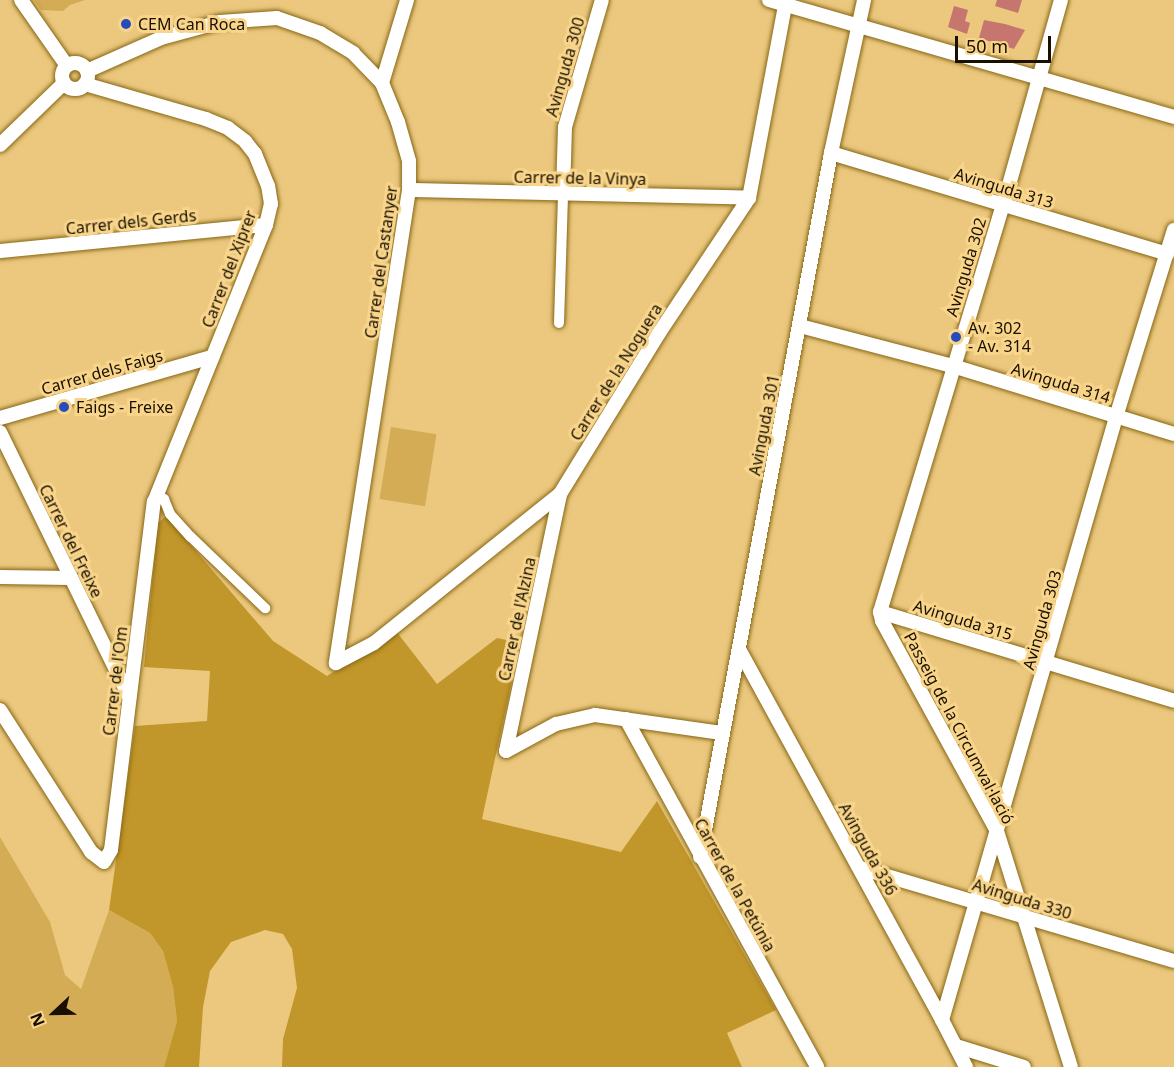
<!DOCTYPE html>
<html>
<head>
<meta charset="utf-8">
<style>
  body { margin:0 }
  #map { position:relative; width:1174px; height:1067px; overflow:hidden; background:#ebc87e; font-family:"Noto Sans",sans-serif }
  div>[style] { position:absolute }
  .green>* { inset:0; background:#d3ac55; transform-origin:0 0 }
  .forest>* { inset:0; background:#c1962a }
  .building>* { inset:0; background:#c6766f }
  .roads { filter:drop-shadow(0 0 2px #876715) drop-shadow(0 0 2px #876715) }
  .pedestrian>* { height:10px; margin:-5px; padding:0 5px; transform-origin:5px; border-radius:5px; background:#fff }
  .minor>* { height:14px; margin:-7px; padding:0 7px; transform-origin:7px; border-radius:7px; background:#fff }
  .minor>.ring { margin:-7px; padding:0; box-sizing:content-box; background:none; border:14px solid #fff; border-radius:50% }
  .dots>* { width:16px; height:16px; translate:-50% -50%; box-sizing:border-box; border:3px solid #f8d58a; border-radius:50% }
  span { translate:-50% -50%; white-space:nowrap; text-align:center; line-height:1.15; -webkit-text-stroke:6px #f8d58a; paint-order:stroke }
  .poi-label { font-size:16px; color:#1a1000 }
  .left { translate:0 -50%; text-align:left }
  .street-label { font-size:16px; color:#1a1000 }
  .north { position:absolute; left:24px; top:983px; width:60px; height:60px; -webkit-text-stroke:4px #f8d58a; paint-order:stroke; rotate:248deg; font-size:16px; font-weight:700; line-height:24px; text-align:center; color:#1a1000 }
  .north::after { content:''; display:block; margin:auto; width:21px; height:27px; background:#1a1000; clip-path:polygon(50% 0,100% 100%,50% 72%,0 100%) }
  .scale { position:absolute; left:955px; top:36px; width:96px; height:27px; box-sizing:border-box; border:3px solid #1a1000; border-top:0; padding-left:8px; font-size:18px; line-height:21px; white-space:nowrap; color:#1a1000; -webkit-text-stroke:4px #f8d58a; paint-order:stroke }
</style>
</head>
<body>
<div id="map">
  <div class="green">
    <i style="clip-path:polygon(34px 0,85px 0,70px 5px,63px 11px,41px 10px)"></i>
    <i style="left:391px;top:427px;width:46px;height:73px;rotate:9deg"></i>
    <i style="clip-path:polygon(0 837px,50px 922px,65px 975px,81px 989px,109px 910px,150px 933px,163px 951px,173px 987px,177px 1021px,164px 1067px,0 1067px)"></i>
  </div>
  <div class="forest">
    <i style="clip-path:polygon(166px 516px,273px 641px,327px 676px,396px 631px,437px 684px,497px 638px,520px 643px,482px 819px,621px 852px,657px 801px,776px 1010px,727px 1033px,742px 1067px,282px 1067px,283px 1039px,297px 988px,292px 949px,283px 934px,265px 930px,231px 942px,210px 971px,203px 1007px,199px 1067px,164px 1067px,177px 1021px,173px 987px,163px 951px,150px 933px,109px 910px,135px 726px,207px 721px,210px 671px,144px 667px,158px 523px)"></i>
  </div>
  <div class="building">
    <i style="clip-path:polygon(997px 0,1022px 0,1018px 13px,995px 6px)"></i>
    <i style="clip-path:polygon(954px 6px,968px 10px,965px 21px,970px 23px,967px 34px,948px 27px)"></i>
    <i style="clip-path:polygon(984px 20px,1005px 24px,1025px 30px,1014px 49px,979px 38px)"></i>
  </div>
  <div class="roads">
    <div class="pedestrian">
      <i style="left:559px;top:323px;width:129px;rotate:-88.2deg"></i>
      <i style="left:157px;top:494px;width:9px;rotate:36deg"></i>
      <i style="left:164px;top:499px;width:16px;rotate:68deg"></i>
      <i style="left:170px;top:514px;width:31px;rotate:48deg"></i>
      <i style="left:191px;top:537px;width:103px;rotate:43.8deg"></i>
    </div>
    <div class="minor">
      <i style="left:21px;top:0;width:80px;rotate:55.1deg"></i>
      <i style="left:769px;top:0;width:422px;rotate:16.1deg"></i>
      <i style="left:1061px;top:0;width:195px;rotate:105.7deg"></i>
      <i style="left:1008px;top:188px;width:443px;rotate:106.8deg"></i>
      <i style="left:880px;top:612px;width:9px;rotate:77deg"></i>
      <i style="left:882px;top:621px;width:239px;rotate:61.3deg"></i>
      <i style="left:997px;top:831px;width:247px;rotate:72.6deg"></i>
      <i class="ring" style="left:62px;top:63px;width:12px;height:12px"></i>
      <i style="left:87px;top:71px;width:81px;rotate:-24deg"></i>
      <i style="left:161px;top:38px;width:61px;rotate:-15.2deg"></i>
      <i style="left:220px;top:22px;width:57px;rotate:-4deg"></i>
      <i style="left:277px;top:18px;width:46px;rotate:19.2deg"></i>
      <i style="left:320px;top:33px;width:39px;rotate:31deg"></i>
      <i style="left:353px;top:53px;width:42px;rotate:46deg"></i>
      <i style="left:382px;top:83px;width:42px;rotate:67.7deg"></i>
      <i style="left:398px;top:122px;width:41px;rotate:74.2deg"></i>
      <i style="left:409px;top:161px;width:29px;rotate:90deg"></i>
      <i style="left:409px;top:190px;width:479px;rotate:98.8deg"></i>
      <i style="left:382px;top:83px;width:87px;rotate:-73.2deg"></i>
      <i style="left:0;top:145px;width:89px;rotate:-44.1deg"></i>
      <i style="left:831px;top:153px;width:351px;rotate:16.7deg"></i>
      <i style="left:409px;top:190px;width:340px;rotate:1.3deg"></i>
      <i style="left:563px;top:194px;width:67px;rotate:-88.3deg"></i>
      <i style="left:565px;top:127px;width:132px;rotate:-73.8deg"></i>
      <i style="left:0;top:251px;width:267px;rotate:-5.6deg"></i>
      <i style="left:800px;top:326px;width:158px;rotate:14.7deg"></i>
      <i style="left:953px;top:366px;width:231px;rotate:17.1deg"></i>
      <i style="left:0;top:418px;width:221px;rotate:-16.1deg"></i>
      <i style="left:0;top:432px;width:295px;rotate:64deg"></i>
      <i style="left:0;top:577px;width:71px;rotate:0.8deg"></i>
      <i style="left:880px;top:612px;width:307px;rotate:16.8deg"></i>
      <i style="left:739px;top:649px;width:423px;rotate:61.3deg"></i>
      <i style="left:942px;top:1020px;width:53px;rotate:62.9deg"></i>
      <i style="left:336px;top:663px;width:43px;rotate:-27.8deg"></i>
      <i style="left:374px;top:643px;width:238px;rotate:-38.7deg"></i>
      <i style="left:560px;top:494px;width:189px;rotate:-58.4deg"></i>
      <i style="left:659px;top:333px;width:162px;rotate:-56.3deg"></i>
      <i style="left:749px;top:198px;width:196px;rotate:-79.4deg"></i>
      <i style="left:0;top:710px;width:169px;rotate:57.3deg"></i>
      <i style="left:91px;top:852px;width:16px;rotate:38deg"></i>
      <i style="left:104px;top:862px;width:14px;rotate:-60deg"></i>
      <i style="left:111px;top:850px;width:351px;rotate:-83deg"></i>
      <i style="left:154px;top:502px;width:299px;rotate:-68deg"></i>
      <i style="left:266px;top:225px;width:22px;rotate:-77deg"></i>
      <i style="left:271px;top:204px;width:18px;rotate:-99deg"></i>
      <i style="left:268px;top:186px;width:35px;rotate:-112deg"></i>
      <i style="left:255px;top:154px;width:16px;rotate:-128deg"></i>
      <i style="left:245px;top:141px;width:21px;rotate:-143deg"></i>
      <i style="left:228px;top:128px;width:24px;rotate:-158deg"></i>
      <i style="left:206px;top:119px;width:126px;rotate:-163.9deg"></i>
      <i style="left:626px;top:719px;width:397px;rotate:61.2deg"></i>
      <i style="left:506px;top:751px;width:263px;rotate:-78.1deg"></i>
      <i style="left:506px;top:751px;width:57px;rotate:-28.4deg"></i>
      <i style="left:556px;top:724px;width:40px;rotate:-13deg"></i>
      <i style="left:595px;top:715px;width:128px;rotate:8.1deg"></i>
      <i style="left:700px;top:857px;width:716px;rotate:-79.46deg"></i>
      <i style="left:831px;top:153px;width:157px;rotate:-77.8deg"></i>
      <i style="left:860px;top:868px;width:327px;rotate:16.5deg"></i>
      <i style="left:942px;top:1020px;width:628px;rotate:-73.9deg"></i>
      <i style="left:1116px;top:417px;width:196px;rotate:-72.8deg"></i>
      <i style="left:956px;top:1046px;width:71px;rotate:17.2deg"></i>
    </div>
  </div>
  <div class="dots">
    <i style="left:126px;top:24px;background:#264bba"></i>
    <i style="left:956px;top:337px;background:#264bba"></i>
    <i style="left:64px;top:407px;background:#264bba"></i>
  </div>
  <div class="poi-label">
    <span class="left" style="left:138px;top:24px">CEM Can Roca</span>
    <span class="left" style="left:968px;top:337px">Av. 302<br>- Av. 314</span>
    <span class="left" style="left:76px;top:407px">Faigs - Freixe</span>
  </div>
  <div class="street-label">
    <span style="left:565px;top:67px;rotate:-74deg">Avinguda 300</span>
    <span style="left:580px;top:178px;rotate:1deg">Carrer de la Vinya</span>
    <span style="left:1004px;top:188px;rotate:17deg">Avinguda 313</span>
    <span style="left:131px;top:222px;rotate:-6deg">Carrer dels Gerds</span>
    <span style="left:381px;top:262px;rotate:-82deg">Carrer del Castanyer</span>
    <span style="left:966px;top:267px;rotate:-73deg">Avinguda 302</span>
    <span style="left:229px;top:269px;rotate:-69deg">Carrer del Xiprer</span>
    <span style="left:102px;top:372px;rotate:-16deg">Carrer dels Faigs</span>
    <span style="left:616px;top:372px;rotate:-58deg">Carrer de la Noguera</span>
    <span style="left:1061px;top:383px;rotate:17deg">Avinguda 314</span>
    <span style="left:764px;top:425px;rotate:-79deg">Avinguda 301</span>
    <span style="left:71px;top:541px;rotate:64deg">Carrer del Freixe</span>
    <span style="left:517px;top:619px;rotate:-78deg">Carrer de l'Alzina</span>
    <span style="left:963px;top:620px;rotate:17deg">Avinguda 315</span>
    <span style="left:1042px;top:620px;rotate:-74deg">Avinguda 303</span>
    <span style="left:115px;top:681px;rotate:-83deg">Carrer de l'Om</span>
    <span style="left:959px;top:728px;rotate:62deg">Passeig de la Circumval·lació</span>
    <span style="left:868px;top:849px;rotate:61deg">Avinguda 336</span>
    <span style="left:735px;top:885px;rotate:61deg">Carrer de la Petúnia</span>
    <span style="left:1022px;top:899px;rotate:17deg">Avinguda 330</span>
  </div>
  <div class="north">N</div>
  <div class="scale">50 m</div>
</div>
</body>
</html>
